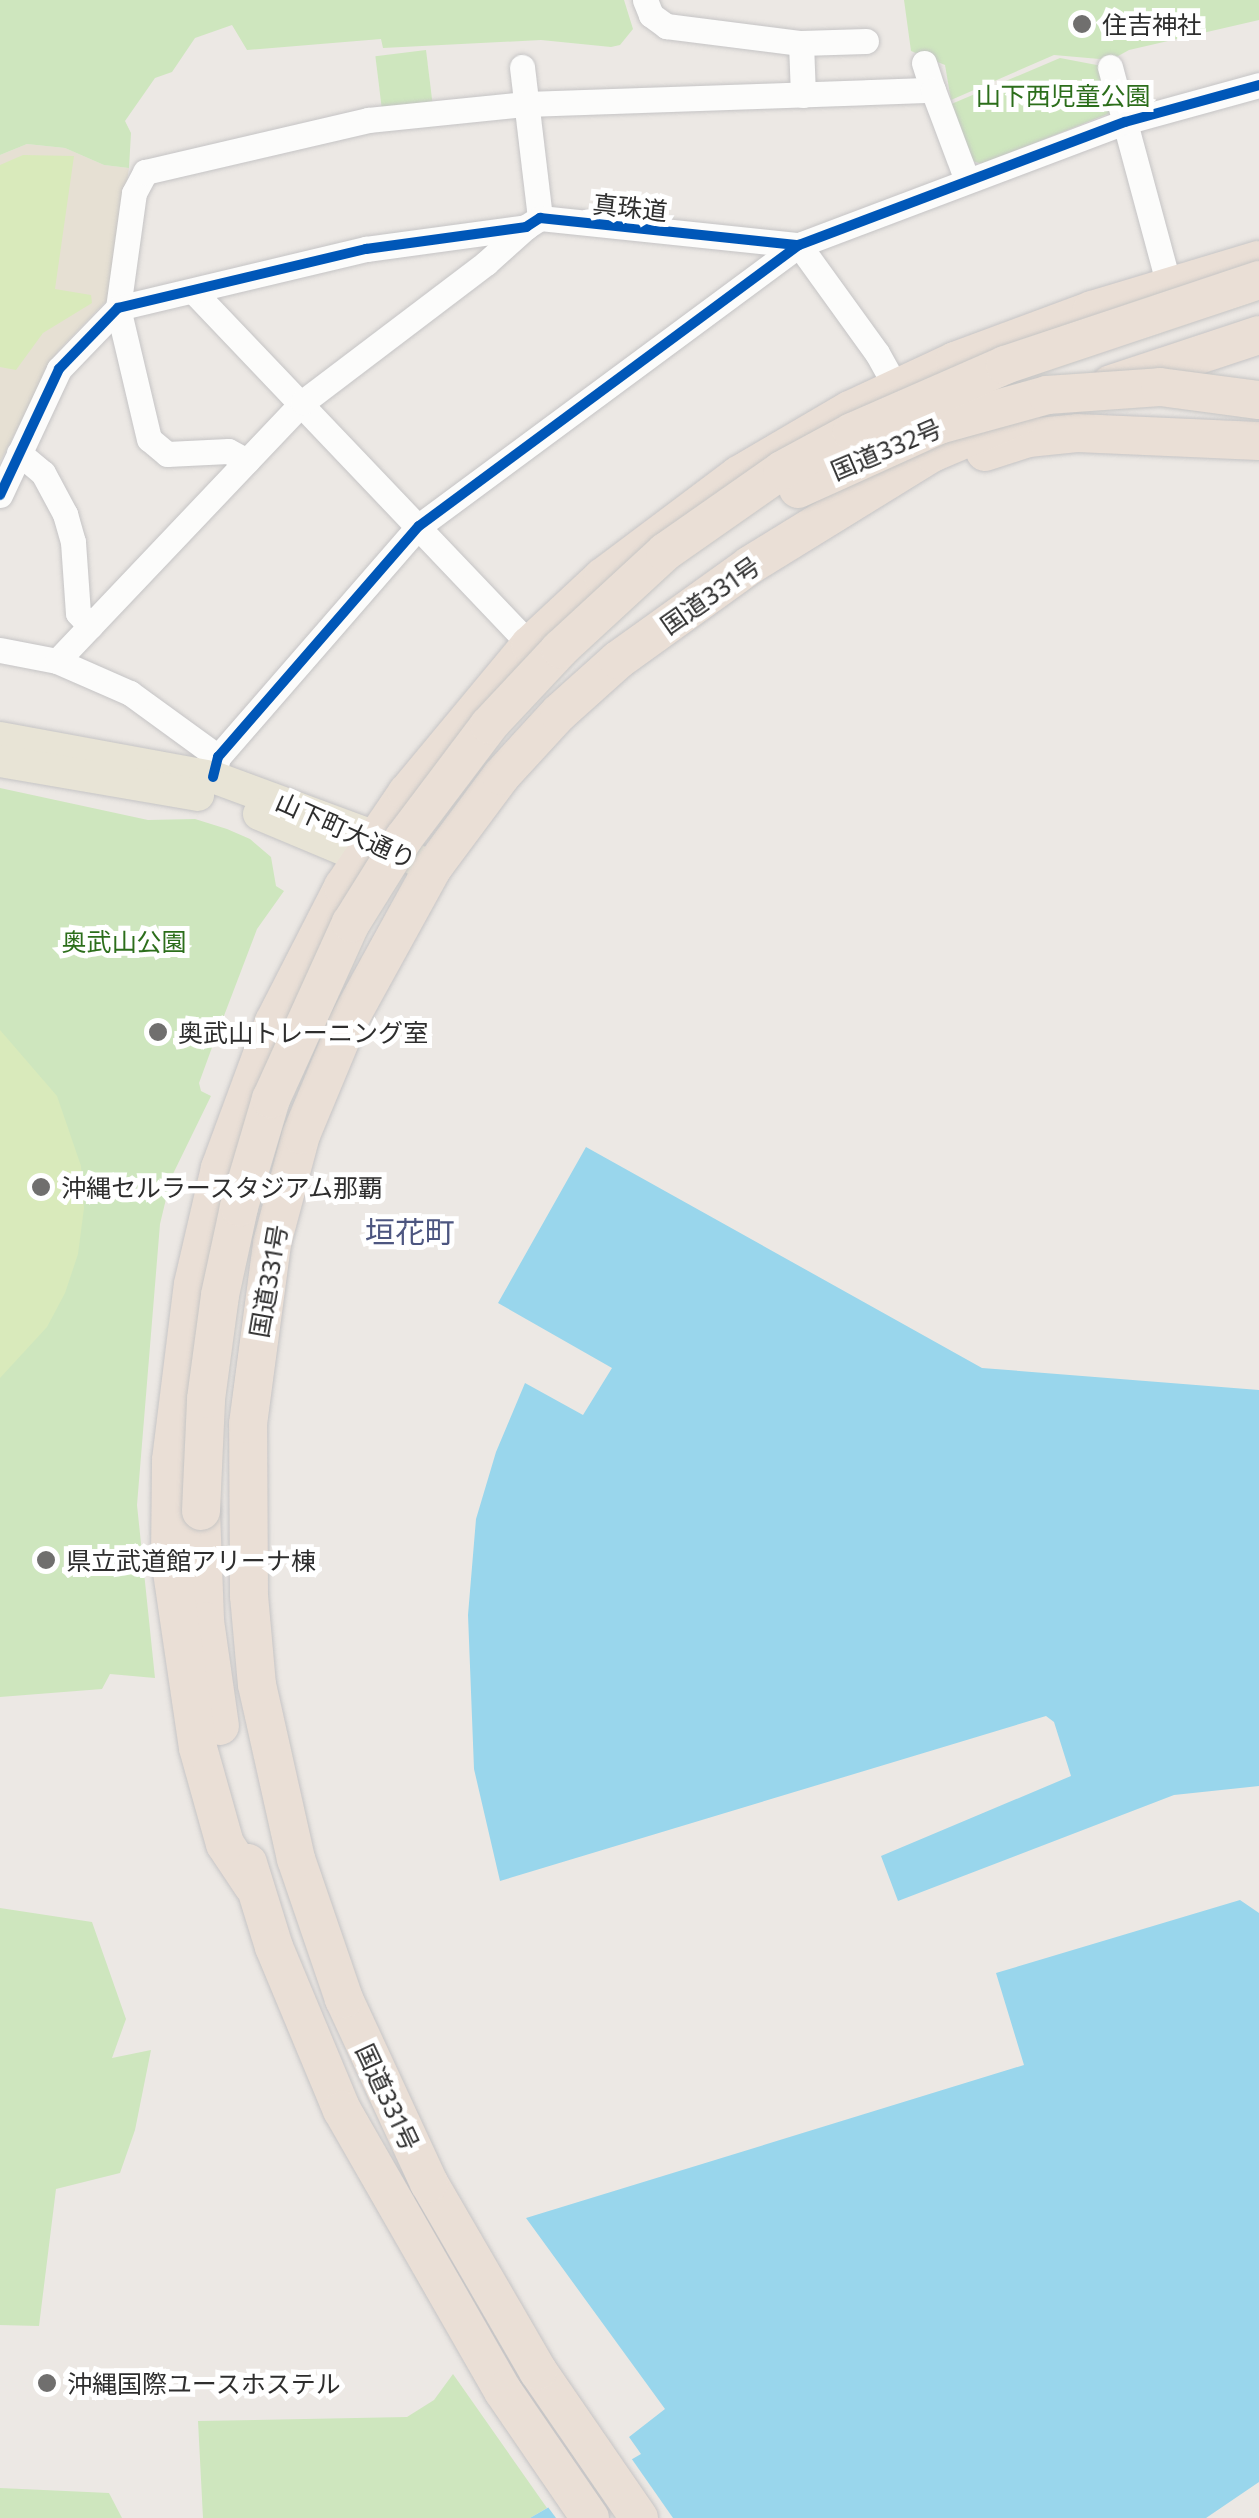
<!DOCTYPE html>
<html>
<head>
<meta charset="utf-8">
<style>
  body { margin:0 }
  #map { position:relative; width:1259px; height:2518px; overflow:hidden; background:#ece8e4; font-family:Commissioner,"Noto Sans JP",sans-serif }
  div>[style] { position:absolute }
  .education>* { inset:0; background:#e6e0d3 }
  .green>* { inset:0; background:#cee6be; transform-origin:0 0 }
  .pitch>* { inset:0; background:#d9eabb }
  .water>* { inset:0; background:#99d6ec }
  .pier>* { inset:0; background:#ece8e4 }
  .roads { filter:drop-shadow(0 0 2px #c5c4c5) drop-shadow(0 0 2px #c5c4c5) }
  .minor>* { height:25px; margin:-12.5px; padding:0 12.5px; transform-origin:12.5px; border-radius:12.5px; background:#fcfcfb }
  .major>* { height:32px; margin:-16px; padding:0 16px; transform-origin:16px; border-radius:16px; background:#e8e4d6 }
  .highway>* { height:38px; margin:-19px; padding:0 19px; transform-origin:19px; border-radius:19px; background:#eadfd6 }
  .bridges { filter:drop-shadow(0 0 2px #c6c5c4) drop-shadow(0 0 2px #c6c5c4) }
  .highway-bridge>* { height:38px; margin:-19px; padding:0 19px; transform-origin:19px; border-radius:19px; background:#eadfd6 }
  .cycleway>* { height:10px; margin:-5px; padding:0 5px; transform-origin:5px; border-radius:5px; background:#0057b8 }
  .dots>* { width:28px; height:28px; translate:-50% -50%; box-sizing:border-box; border:5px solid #fff; border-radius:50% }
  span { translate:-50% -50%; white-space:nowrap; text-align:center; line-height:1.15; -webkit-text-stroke:10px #fff; paint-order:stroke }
  .poi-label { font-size:25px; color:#2e2e2e }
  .left { translate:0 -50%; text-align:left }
  .park-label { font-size:25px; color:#2c6e1b }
  .street-label { font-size:25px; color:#2e2e2e }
  .quarter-label { font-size:30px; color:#4d5680 }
</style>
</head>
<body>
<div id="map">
  <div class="education">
    <i style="clip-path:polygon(27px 144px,65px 148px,104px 165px,129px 168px,110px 297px,58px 351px,0 462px,0 155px)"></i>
  </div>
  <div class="green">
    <i style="clip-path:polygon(0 0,624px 0,633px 29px,620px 45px,611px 47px,541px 40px,383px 48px,381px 39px,247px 50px,232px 25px,195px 38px,172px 72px,155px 78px,125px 121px,131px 133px,129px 168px,104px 165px,65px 148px,27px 144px,0 155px)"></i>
    <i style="clip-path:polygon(904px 0,1259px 0,1259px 20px,1129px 50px,1111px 60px,1054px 55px,951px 100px,945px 65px,911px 51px)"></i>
    <i style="left:426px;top:50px;width:55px;height:51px;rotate:83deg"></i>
    <i style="clip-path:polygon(1060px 58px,1102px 66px,1113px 104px,1110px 113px,982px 164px,969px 160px,949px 105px)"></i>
    <i style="clip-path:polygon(0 788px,148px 820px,195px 819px,227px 829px,250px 839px,271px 857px,276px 886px,284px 891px,257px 929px,214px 1042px,199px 1083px,201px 1091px,211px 1096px,171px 1178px,160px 1224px,137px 1505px,155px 1678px,110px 1674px,102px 1689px,0 1697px)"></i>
    <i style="clip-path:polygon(0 1908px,92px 1922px,126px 2019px,112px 2058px,151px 2050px,135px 2130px,120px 2173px,56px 2189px,39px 2326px,0 2325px)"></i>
    <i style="clip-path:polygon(453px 2374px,547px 2508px,530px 2518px,203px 2518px,198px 2421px,407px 2417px,434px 2400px)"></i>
    <i style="clip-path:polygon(0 2488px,109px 2493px,122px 2518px,0 2518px)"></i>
  </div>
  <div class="pitch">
    <i style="clip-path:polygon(23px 155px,74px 156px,55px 289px,91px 295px,92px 303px,43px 333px,16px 370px,0 367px,0 165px)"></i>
    <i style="clip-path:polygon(0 1030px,57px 1096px,81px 1166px,84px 1208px,78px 1254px,65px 1293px,47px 1327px,0 1378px)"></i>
  </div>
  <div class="water">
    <i style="clip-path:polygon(586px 1147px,982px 1368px,1259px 1390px,1259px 1786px,1174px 1795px,898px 1901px,881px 1856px,1071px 1776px,1054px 1722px,1046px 1716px,500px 1881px,474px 1769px,468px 1615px,476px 1519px,496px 1452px,525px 1383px,583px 1415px,612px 1368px,498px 1303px)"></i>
    <i style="clip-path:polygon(1240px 1900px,1259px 1913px,1259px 2482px,1206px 2518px,530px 2518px,641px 2454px,629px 2437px,665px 2409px,526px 2218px,1024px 2065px,996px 1973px)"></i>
  </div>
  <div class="pier">
    <i style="clip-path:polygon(629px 2455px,673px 2518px,556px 2518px,545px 2503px)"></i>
  </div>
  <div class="roads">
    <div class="minor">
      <i style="left:645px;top:0;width:16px;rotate:68deg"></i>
      <i style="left:651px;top:15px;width:19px;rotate:36deg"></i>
      <i style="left:666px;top:26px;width:136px;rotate:7.2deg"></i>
      <i style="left:801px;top:43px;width:65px;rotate:-1.8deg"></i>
      <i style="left:801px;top:43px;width:52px;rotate:87.8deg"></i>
      <i style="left:924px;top:63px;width:28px;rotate:72deg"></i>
      <i style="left:522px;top:67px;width:152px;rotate:83.2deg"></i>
      <i style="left:1110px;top:67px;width:226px;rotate:74.9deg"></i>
      <i style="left:799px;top:245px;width:133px;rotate:54.2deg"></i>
      <i style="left:877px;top:353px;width:39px;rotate:61deg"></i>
      <i style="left:194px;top:292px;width:487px;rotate:46.4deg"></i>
      <i style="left:19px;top:453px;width:31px;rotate:40deg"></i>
      <i style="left:43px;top:473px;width:47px;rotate:61.8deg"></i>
      <i style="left:65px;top:514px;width:29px;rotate:74deg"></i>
      <i style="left:73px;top:542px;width:71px;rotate:86deg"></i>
      <i style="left:78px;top:613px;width:18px;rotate:47deg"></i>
      <i style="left:247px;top:461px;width:21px;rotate:-152deg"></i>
      <i style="left:228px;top:451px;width:61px;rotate:177.2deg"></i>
      <i style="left:167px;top:454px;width:23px;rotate:-140deg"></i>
      <i style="left:149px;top:439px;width:135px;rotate:-103.3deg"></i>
      <i style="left:118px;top:308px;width:116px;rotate:-82.1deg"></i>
      <i style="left:134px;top:193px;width:24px;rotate:-62deg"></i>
      <i style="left:145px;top:172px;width:229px;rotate:-13.1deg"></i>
      <i style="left:368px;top:120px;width:159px;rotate:-5.8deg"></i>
      <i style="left:526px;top:104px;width:407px;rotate:-2deg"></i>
      <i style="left:933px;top:90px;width:94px;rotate:69.4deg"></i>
      <i style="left:0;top:495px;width:139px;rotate:-64.9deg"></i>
      <i style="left:59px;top:369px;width:85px;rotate:-46deg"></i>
      <i style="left:118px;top:308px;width:255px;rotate:-13.4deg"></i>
      <i style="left:366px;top:249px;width:162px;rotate:-7.8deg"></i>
      <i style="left:526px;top:227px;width:17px;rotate:-33deg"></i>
      <i style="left:540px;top:218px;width:260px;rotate:6deg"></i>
      <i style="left:799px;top:245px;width:348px;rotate:-20.7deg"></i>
      <i style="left:1125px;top:122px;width:139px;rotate:-15.4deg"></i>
      <i style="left:0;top:650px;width:58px;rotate:10.9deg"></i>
      <i style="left:57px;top:661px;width:80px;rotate:23.7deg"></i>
      <i style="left:130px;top:693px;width:109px;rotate:36deg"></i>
      <i style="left:57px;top:661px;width:357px;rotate:-46.5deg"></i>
      <i style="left:303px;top:402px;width:230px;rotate:-37.2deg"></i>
      <i style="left:486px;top:263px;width:54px;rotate:-42deg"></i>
      <i style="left:213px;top:777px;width:21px;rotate:-76deg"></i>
      <i style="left:218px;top:757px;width:306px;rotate:-49deg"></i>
      <i style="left:419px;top:526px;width:473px;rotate:-36.5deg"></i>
    </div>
    <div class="major">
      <i style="left:0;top:738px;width:217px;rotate:10.4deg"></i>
      <i style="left:213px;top:777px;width:173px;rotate:20.3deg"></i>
      <i style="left:375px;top:837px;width:65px;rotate:29.3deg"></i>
      <i style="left:0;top:761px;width:201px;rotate:9.7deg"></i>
      <i style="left:259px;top:814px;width:112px;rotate:22.7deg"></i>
      <i style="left:362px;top:857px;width:24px;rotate:9deg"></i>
    </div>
    <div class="highway">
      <i style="left:1111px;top:384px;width:156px;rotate:-18.3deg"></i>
      <i style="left:985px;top:452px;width:45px;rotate:-18deg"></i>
      <i style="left:1028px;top:438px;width:49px;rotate:-5.8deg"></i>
      <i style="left:1077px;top:433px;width:182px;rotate:2.5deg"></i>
      <i style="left:201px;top:1511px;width:110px;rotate:87.9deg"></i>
      <i style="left:205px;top:1621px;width:106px;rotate:81.9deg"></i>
      <i style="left:248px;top:1863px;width:88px;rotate:72.8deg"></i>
      <i style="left:274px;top:1947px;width:177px;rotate:67.4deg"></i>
      <i style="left:342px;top:2110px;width:324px;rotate:60.2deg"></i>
      <i style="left:503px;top:2391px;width:154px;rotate:55.6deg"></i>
      <i style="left:253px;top:1886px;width:50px;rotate:-123.7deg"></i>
      <i style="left:225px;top:1844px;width:100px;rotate:-105.7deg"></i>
      <i style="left:198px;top:1748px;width:191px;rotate:-98.4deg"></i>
      <i style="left:170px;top:1559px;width:99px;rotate:-89.4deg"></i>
      <i style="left:171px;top:1460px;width:177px;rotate:-82.9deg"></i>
      <i style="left:193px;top:1284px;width:119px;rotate:-76.9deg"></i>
      <i style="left:220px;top:1168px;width:156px;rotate:-69.7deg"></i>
      <i style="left:274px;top:1022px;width:152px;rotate:-62.9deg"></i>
      <i style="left:343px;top:887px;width:114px;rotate:-55.8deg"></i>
      <i style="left:407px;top:793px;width:192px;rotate:-50.3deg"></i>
      <i style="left:530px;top:645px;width:100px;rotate:-43deg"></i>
      <i style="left:603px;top:577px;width:170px;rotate:-36.9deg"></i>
      <i style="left:739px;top:475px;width:129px;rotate:-30.4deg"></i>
      <i style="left:850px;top:410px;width:116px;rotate:-25deg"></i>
      <i style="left:955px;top:361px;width:146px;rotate:-20.4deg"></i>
      <i style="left:1092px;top:310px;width:174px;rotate:-16.7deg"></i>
      <i style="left:639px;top:2518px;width:178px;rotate:-124.5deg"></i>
      <i style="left:538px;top:2371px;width:217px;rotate:-120.1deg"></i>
      <i style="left:429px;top:2183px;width:203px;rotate:-114.8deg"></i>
      <i style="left:344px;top:1999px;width:148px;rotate:-108.9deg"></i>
      <i style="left:296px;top:1859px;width:178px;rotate:-102.6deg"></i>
      <i style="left:257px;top:1685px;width:89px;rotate:-95.1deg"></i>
      <i style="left:249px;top:1596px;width:172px;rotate:-90.3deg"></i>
      <i style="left:248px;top:1424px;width:183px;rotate:-82.4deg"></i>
      <i style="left:272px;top:1243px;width:112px;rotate:-75deg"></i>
      <i style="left:301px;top:1135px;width:122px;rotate:-67.4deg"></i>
      <i style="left:348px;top:1022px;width:175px;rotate:-61.2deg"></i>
      <i style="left:432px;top:869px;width:116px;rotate:-53.4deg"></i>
      <i style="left:501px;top:776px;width:86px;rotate:-47.4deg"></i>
      <i style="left:559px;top:713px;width:79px;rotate:-41.9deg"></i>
      <i style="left:618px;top:660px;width:163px;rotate:-35.7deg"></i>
      <i style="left:750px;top:565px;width:214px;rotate:-31.6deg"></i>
      <i style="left:932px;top:453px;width:97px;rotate:-23.1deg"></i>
    </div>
  </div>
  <div class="bridges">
    <div class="highway-bridge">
      <i style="left:798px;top:489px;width:155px;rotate:-24.4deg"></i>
      <i style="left:939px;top:425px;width:112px;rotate:-15.5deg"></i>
      <i style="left:1047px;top:395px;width:113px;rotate:-4deg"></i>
      <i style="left:1160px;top:387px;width:100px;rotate:7.5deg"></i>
      <i style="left:201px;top:1511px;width:112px;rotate:-87.4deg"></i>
      <i style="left:206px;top:1399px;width:105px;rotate:-82.3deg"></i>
      <i style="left:220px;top:1295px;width:90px;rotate:-77.8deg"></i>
      <i style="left:239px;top:1207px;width:113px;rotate:-73.5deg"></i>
      <i style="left:271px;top:1099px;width:193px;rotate:-65.6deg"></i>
      <i style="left:351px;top:923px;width:100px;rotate:-58.1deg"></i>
      <i style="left:404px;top:838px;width:141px;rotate:-53deg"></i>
      <i style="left:489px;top:725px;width:104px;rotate:-46.9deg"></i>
      <i style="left:560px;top:649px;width:143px;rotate:-42.7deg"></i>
      <i style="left:665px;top:552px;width:143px;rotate:-35deg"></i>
      <i style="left:782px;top:470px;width:80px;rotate:-28.5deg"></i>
      <i style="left:852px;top:432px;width:167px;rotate:-23.6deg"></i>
      <i style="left:1005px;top:365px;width:268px;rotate:-18.5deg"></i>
    </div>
  </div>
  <div class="cycleway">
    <i style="left:0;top:495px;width:139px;rotate:-64.9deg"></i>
    <i style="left:59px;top:369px;width:85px;rotate:-46deg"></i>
    <i style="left:118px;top:308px;width:255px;rotate:-13.4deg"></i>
    <i style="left:366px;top:249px;width:162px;rotate:-7.8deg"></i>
    <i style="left:526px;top:227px;width:17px;rotate:-33deg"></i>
    <i style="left:540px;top:218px;width:260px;rotate:6deg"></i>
    <i style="left:799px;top:245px;width:348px;rotate:-20.7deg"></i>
    <i style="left:1125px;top:122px;width:139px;rotate:-15.4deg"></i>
    <i style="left:213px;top:777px;width:21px;rotate:-76deg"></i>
    <i style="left:218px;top:757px;width:306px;rotate:-49deg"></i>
    <i style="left:419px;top:526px;width:473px;rotate:-36.5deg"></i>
  </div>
  <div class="dots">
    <i style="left:1082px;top:24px;background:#706f6e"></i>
    <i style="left:158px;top:1032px;background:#706f6e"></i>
    <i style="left:41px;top:1187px;background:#706f6e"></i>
    <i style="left:46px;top:1560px;background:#706f6e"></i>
    <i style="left:47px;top:2383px;background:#706f6e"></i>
  </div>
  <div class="poi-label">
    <span class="left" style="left:1102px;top:24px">住吉神社</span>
    <span class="left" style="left:178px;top:1032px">奥武山トレーニング室</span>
    <span class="left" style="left:61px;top:1187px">沖縄セルラースタジアム那覇</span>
    <span class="left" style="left:66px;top:1560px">県立武道館アリーナ棟</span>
    <span class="left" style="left:67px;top:2383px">沖縄国際ユースホステル</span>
  </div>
  <div class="park-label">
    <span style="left:1063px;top:95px">山下西児童公園</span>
    <span style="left:124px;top:941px">奥武山公園</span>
  </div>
  <div class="street-label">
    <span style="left:630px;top:207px;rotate:6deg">真珠道</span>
    <span style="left:886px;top:449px;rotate:-23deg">国道332号</span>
    <span style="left:710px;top:595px;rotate:-35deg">国道331号</span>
    <span style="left:346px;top:830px;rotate:24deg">山下町大通り</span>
    <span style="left:268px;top:1281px;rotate:-80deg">国道331号</span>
    <span style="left:388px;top:2097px;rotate:65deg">国道331号</span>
  </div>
  <div class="quarter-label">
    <span style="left:410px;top:1231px">垣花町</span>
  </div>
</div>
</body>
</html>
